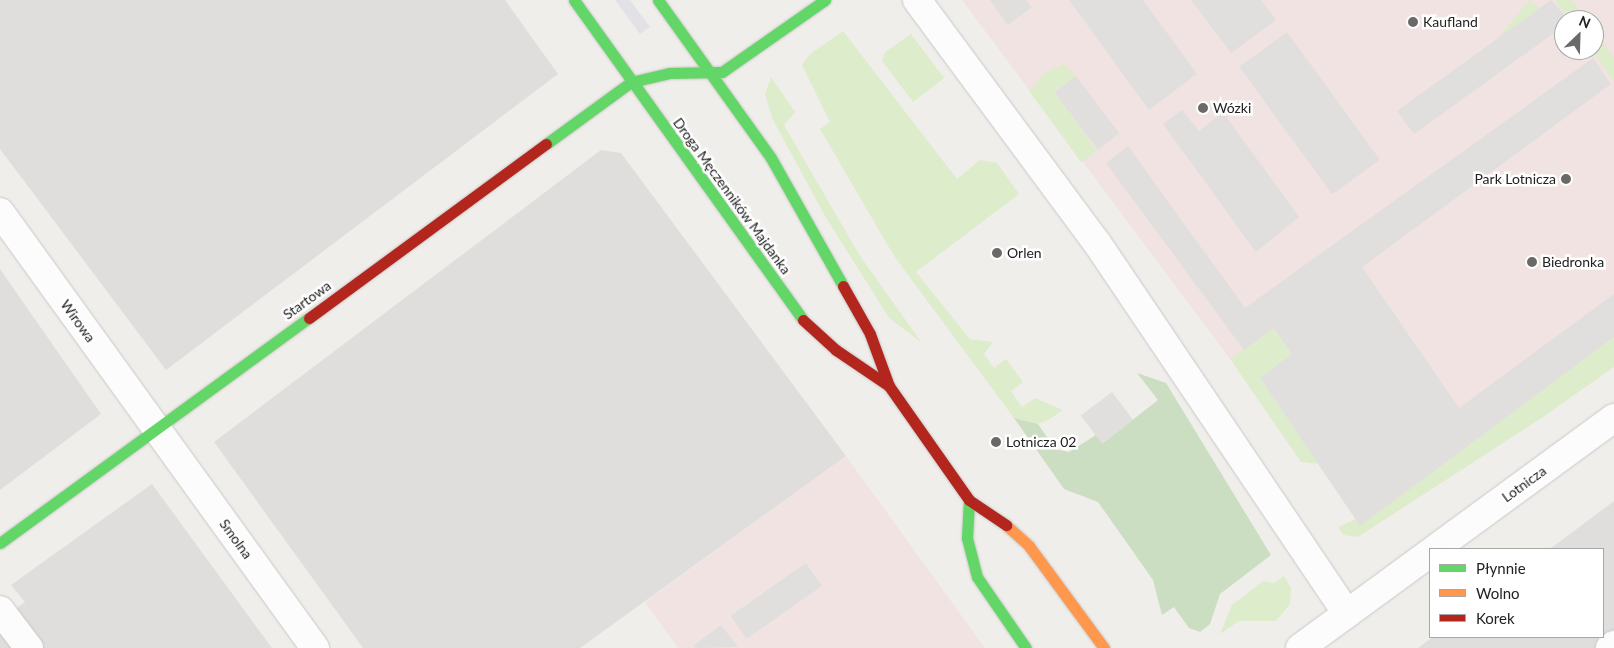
<!DOCTYPE html>
<html>
<head>
<meta charset="utf-8">
<style>
  body { margin:0 }
  #map { position:relative; width:1614px; height:648px; overflow:hidden; background:#f0eeeb; font-family:Lato,sans-serif }
  div>[style] { position:absolute }
  .residential>* { inset:0; background:#dfdedc }
  .commercial>* { inset:0; background:#f1e3e1 }
  .grass>* { inset:0; background:#ddeccb; transform-origin:0 0 }
  .forest>* { inset:0; background:#cbdec1 }
  .parking>* { inset:0; background:#e0dfde; transform-origin:0 0 }
  .plaza>* { inset:0; background:#e2e1e5 }
  .roads { filter:drop-shadow(0 0 1px #c9c8c7) drop-shadow(0 0 1px #c9c8c7) }
  .street>* { height:28px; margin:-14px; padding:0 14px; transform-origin:14px; border-radius:14px; background:#fdfcfc }
  .fast>* { height:11px; margin:-5.5px; padding:0 5.5px; transform-origin:5.5px; border-radius:5.5px; background:#63d668 }
  .slow>* { height:11px; margin:-5.5px; padding:0 5.5px; transform-origin:5.5px; border-radius:5.5px; background:#ff974d }
  .jam>* { height:11px; margin:-5.5px; padding:0 5.5px; transform-origin:5.5px; border-radius:5.5px; background:#b3261e }
  .dots>* { width:14px; height:14px; translate:-50% -50%; box-sizing:border-box; border:2px solid #fff; border-radius:50% }
  span { translate:-50% -50%; white-space:nowrap; text-align:center; line-height:1.15; -webkit-text-stroke:5px #fff; paint-order:stroke }
  .poi-label { font-size:14px; color:#222 }
  .left { translate:0 -50%; text-align:left }
  .right { translate:-100% -50%; text-align:right }
  .street-label { font-size:14px; color:#222 }
  .legend { position:absolute; left:1429px; top:548px; width:175px; height:90px; box-sizing:border-box; background:#fff; border:1px solid #a7a7a7; margin:0; padding:6px 9px; list-style:none; font-size:15px; color:#222 }
  .legend li { display:flex; align-items:center; gap:10px; height:25px }
  .legend b { width:25px; border:1px solid #a7a7a7 }
  .north { position:absolute; left:1554px; top:10px; width:50px; height:50px; box-sizing:border-box; background:#fff; border:1px solid #a7a7a7; border-radius:50%; rotate:24deg; font-size:14px; font-weight:700; line-height:20px; text-align:center; color:#222 }
  .north::after { content:''; display:block; margin:auto; width:18px; height:22px; background:#6a6968; clip-path:polygon(50% 0,100% 100%,50% 72%,0 100%) }
</style>
</head>
<body>
<div id="map">
  <div class="residential">
    <i style="clip-path:polygon(0 0,505px 0,558px 74px,166px 370px,0 149px)"></i>
    <i style="clip-path:polygon(601px 150px,621px 153px,846px 456px,580px 648px,363px 648px,214px 442px)"></i>
    <i style="clip-path:polygon(0 269px,101px 414px,0 490px)"></i>
    <i style="clip-path:polygon(152px 484px,272px 648px,0 648px,0 621px,25px 602px,11px 585px)"></i>
    <i style="clip-path:polygon(1614px 501px,1614px 648px,1418px 648px,1433px 637px,1603px 637px,1603px 549px,1550px 549px)"></i>
  </div>
  <div class="commercial">
    <i style="clip-path:polygon(evenodd,962px 0,1614px 0,1614px 337px,1360px 526px,1244px 350px,1230px 359px,962px 0,1564px 20px,1594px 20px,1594px 50px,1564px 50px,1564px 20px)"></i>
    <i style="clip-path:polygon(846px 456px,985px 648px,678px 648px,645px 602px)"></i>
  </div>
  <div class="grass">
    <i style="left:1529px;top:0;width:14px;height:85px;rotate:39deg"></i>
    <i style="clip-path:polygon(1555px 0,1572px 0,1586px 20px,1569px 20px)"></i>
    <i style="clip-path:polygon(1594px 30px,1614px 58px,1614px 81px,1591px 50px)"></i>
    <i style="clip-path:polygon(843px 31px,957px 179px,980px 160px,997px 163px,1019px 194px,916px 272px,970px 339px,993px 342px,984px 354px,994px 368px,1006px 359px,1023px 382px,1011px 391px,1022px 407px,1035px 398px,1063px 410px,1048px 420px,1038px 424px,1014px 418px,894px 256px,820px 129px,830px 122px,802px 65px,810px 54px)"></i>
    <i style="clip-path:polygon(911px 34px,944px 78px,913px 102px,882px 61px,885px 52px)"></i>
    <i style="clip-path:polygon(1064px 64px,1076px 76px,1054px 92px,1097px 151px,1081px 162px,1029px 91px,1046px 72px)"></i>
    <i style="clip-path:polygon(771px 77px,795px 112px,784px 125px,860px 256px,922px 343px,889px 318px,825px 216px,772px 118px,765px 94px)"></i>
    <i style="clip-path:polygon(1274px 328px,1292px 355px,1260px 378px,1319px 464px,1301px 462px,1230px 359px)"></i>
    <i style="clip-path:polygon(1614px 337px,1614px 367px,1543px 417px,1358px 537px,1344px 535px,1338px 527px,1356px 519px,1360px 525px)"></i>
    <i style="clip-path:polygon(1284px 576px,1291px 588px,1290px 604px,1276px 621px,1239px 621px,1220px 634px,1232px 605px,1263px 581px,1274px 583px)"></i>
  </div>
  <div class="forest">
    <i style="clip-path:polygon(1137px 373px,1166px 383px,1271px 555px,1220px 594px,1210px 624px,1200px 632px,1189px 628px,1174px 607px,1162px 615px,1153px 580px,1098px 502px,1064px 489px,1014px 418px,1038px 424px,1055px 449px,1069px 452px,1096px 435px,1103px 443px,1158px 400px)"></i>
  </div>
  <div class="parking">
    <i style="clip-path:polygon(990px 0,1026px 0,1032px 7px,1008px 25px)"></i>
    <i style="clip-path:polygon(1069px 0,1143px 0,1197px 74px,1149px 110px)"></i>
    <i style="clip-path:polygon(1191px 0,1261px 0,1276px 20px,1231px 53px)"></i>
    <i style="clip-path:polygon(1551px 0,1569px 20px,1564px 20px,1564px 26px,1414px 134px,1397px 111px)"></i>
    <i style="left:1287px;top:32px;width:158px;height:59px;rotate:54deg"></i>
    <i style="clip-path:polygon(1593px 58px,1611px 84px,1362px 267px,1459px 408px,1614px 294px,1614px 337px,1360px 526px,1260px 378px,1292px 354px,1274px 328px,1244px 350px,1106px 163px,1128px 146px,1245px 308px)"></i>
    <i style="left:1076px;top:76px;width:72px;height:27px;rotate:53deg"></i>
    <i style="clip-path:polygon(1182px 110px,1199px 131px,1223px 112px,1299px 217px,1256px 252px,1163px 124px)"></i>
    <i style="left:1112px;top:392px;width:35px;height:39px;rotate:53deg"></i>
    <i style="left:806px;top:563px;width:28px;height:92px;rotate:55deg"></i>
    <i style="clip-path:polygon(721px 625px,738px 647px,696px 648px,694px 645px)"></i>
  </div>
  <div class="plaza">
    <i style="clip-path:polygon(615px 0,630px 0,650px 27px,640px 34px)"></i>
  </div>
  <div class="roads">
    <div class="street">
      <i style="left:917px;top:0;width:302px;rotate:53.5deg"></i>
      <i style="left:1097px;top:243px;width:447px;rotate:56deg"></i>
      <i style="left:0;top:212px;width:538px;rotate:54.15deg"></i>
      <i style="left:1435px;top:549px;width:222px;rotate:-36.2deg"></i>
      <i style="left:0;top:610px;width:48px;rotate:52.7deg"></i>
      <i style="left:1300px;top:648px;width:161px;rotate:-36.2deg"></i>
      <i style="left:1610px;top:648px;width:5px;rotate:-37deg"></i>
    </div>
    <div class="fast">
      <i style="left:574px;top:0;width:393px;rotate:54.4deg"></i>
      <i style="left:658px;top:0;width:194px;rotate:54.4deg"></i>
      <i style="left:771px;top:158px;width:147px;rotate:60.6deg"></i>
      <i style="left:546px;top:144px;width:105px;rotate:-36.1deg"></i>
      <i style="left:631px;top:82px;width:39px;rotate:-13deg"></i>
      <i style="left:669px;top:73px;width:53px;rotate:-1.1deg"></i>
      <i style="left:722px;top:72px;width:126px;rotate:-35deg"></i>
      <i style="left:969px;top:500px;width:38px;rotate:93deg"></i>
      <i style="left:967px;top:538px;width:40px;rotate:75.6deg"></i>
      <i style="left:977px;top:577px;width:86px;rotate:55.4deg"></i>
      <i style="left:0;top:543px;width:382px;rotate:-36.1deg"></i>
    </div>
    <div class="slow">
      <i style="left:1006px;top:525px;width:31px;rotate:42deg"></i>
      <i style="left:1029px;top:546px;width:127px;rotate:53.7deg"></i>
    </div>
    <div class="jam">
      <i style="left:843px;top:286px;width:55px;rotate:60.6deg"></i>
      <i style="left:870px;top:334px;width:55px;rotate:69.9deg"></i>
      <i style="left:889px;top:386px;width:139px;rotate:54.9deg"></i>
      <i style="left:969px;top:500px;width:45px;rotate:34deg"></i>
      <i style="left:309px;top:318px;width:294px;rotate:-36.3deg"></i>
      <i style="left:803px;top:320px;width:45px;rotate:42.3deg"></i>
      <i style="left:836px;top:350px;width:64px;rotate:34.2deg"></i>
    </div>
  </div>
  <div class="dots">
    <i style="left:1413px;top:22px;background:#6a6968"></i>
    <i style="left:1203px;top:108px;background:#6a6968"></i>
    <i style="left:1566px;top:179px;background:#6a6968"></i>
    <i style="left:997px;top:253px;background:#6a6968"></i>
    <i style="left:1532px;top:262px;background:#6a6968"></i>
    <i style="left:996px;top:442px;background:#6a6968"></i>
  </div>
  <div class="poi-label">
    <span class="left" style="left:1423px;top:22px">Kaufland</span>
    <span class="left" style="left:1213px;top:108px">Wózki</span>
    <span class="right" style="left:1556px;top:179px">Park Lotnicza</span>
    <span class="left" style="left:1007px;top:253px">Orlen</span>
    <span class="left" style="left:1542px;top:262px">Biedronka</span>
    <span class="left" style="left:1006px;top:442px">Lotnicza 02</span>
  </div>
  <div class="street-label">
    <span style="left:732px;top:196px;rotate:54deg">Droga Męczenników Majdanka</span>
    <span style="left:307px;top:300px;rotate:-36deg">Startowa</span>
    <span style="left:78px;top:321px;rotate:54deg">Wirowa</span>
    <span style="left:1524px;top:484px;rotate:-36deg">Lotnicza</span>
    <span style="left:236px;top:539px;rotate:54deg">Smolna</span>
  </div>
  <ul class="legend">
  <li><b style="height:6px;background:#63d668"></b>Płynnie</li>
  <li><b style="height:6px;background:#ff974d"></b>Wolno</li>
  <li><b style="height:6px;background:#b3261e"></b>Korek</li>
  </ul>
  <div class="north">N</div>
</div>
</body>
</html>
